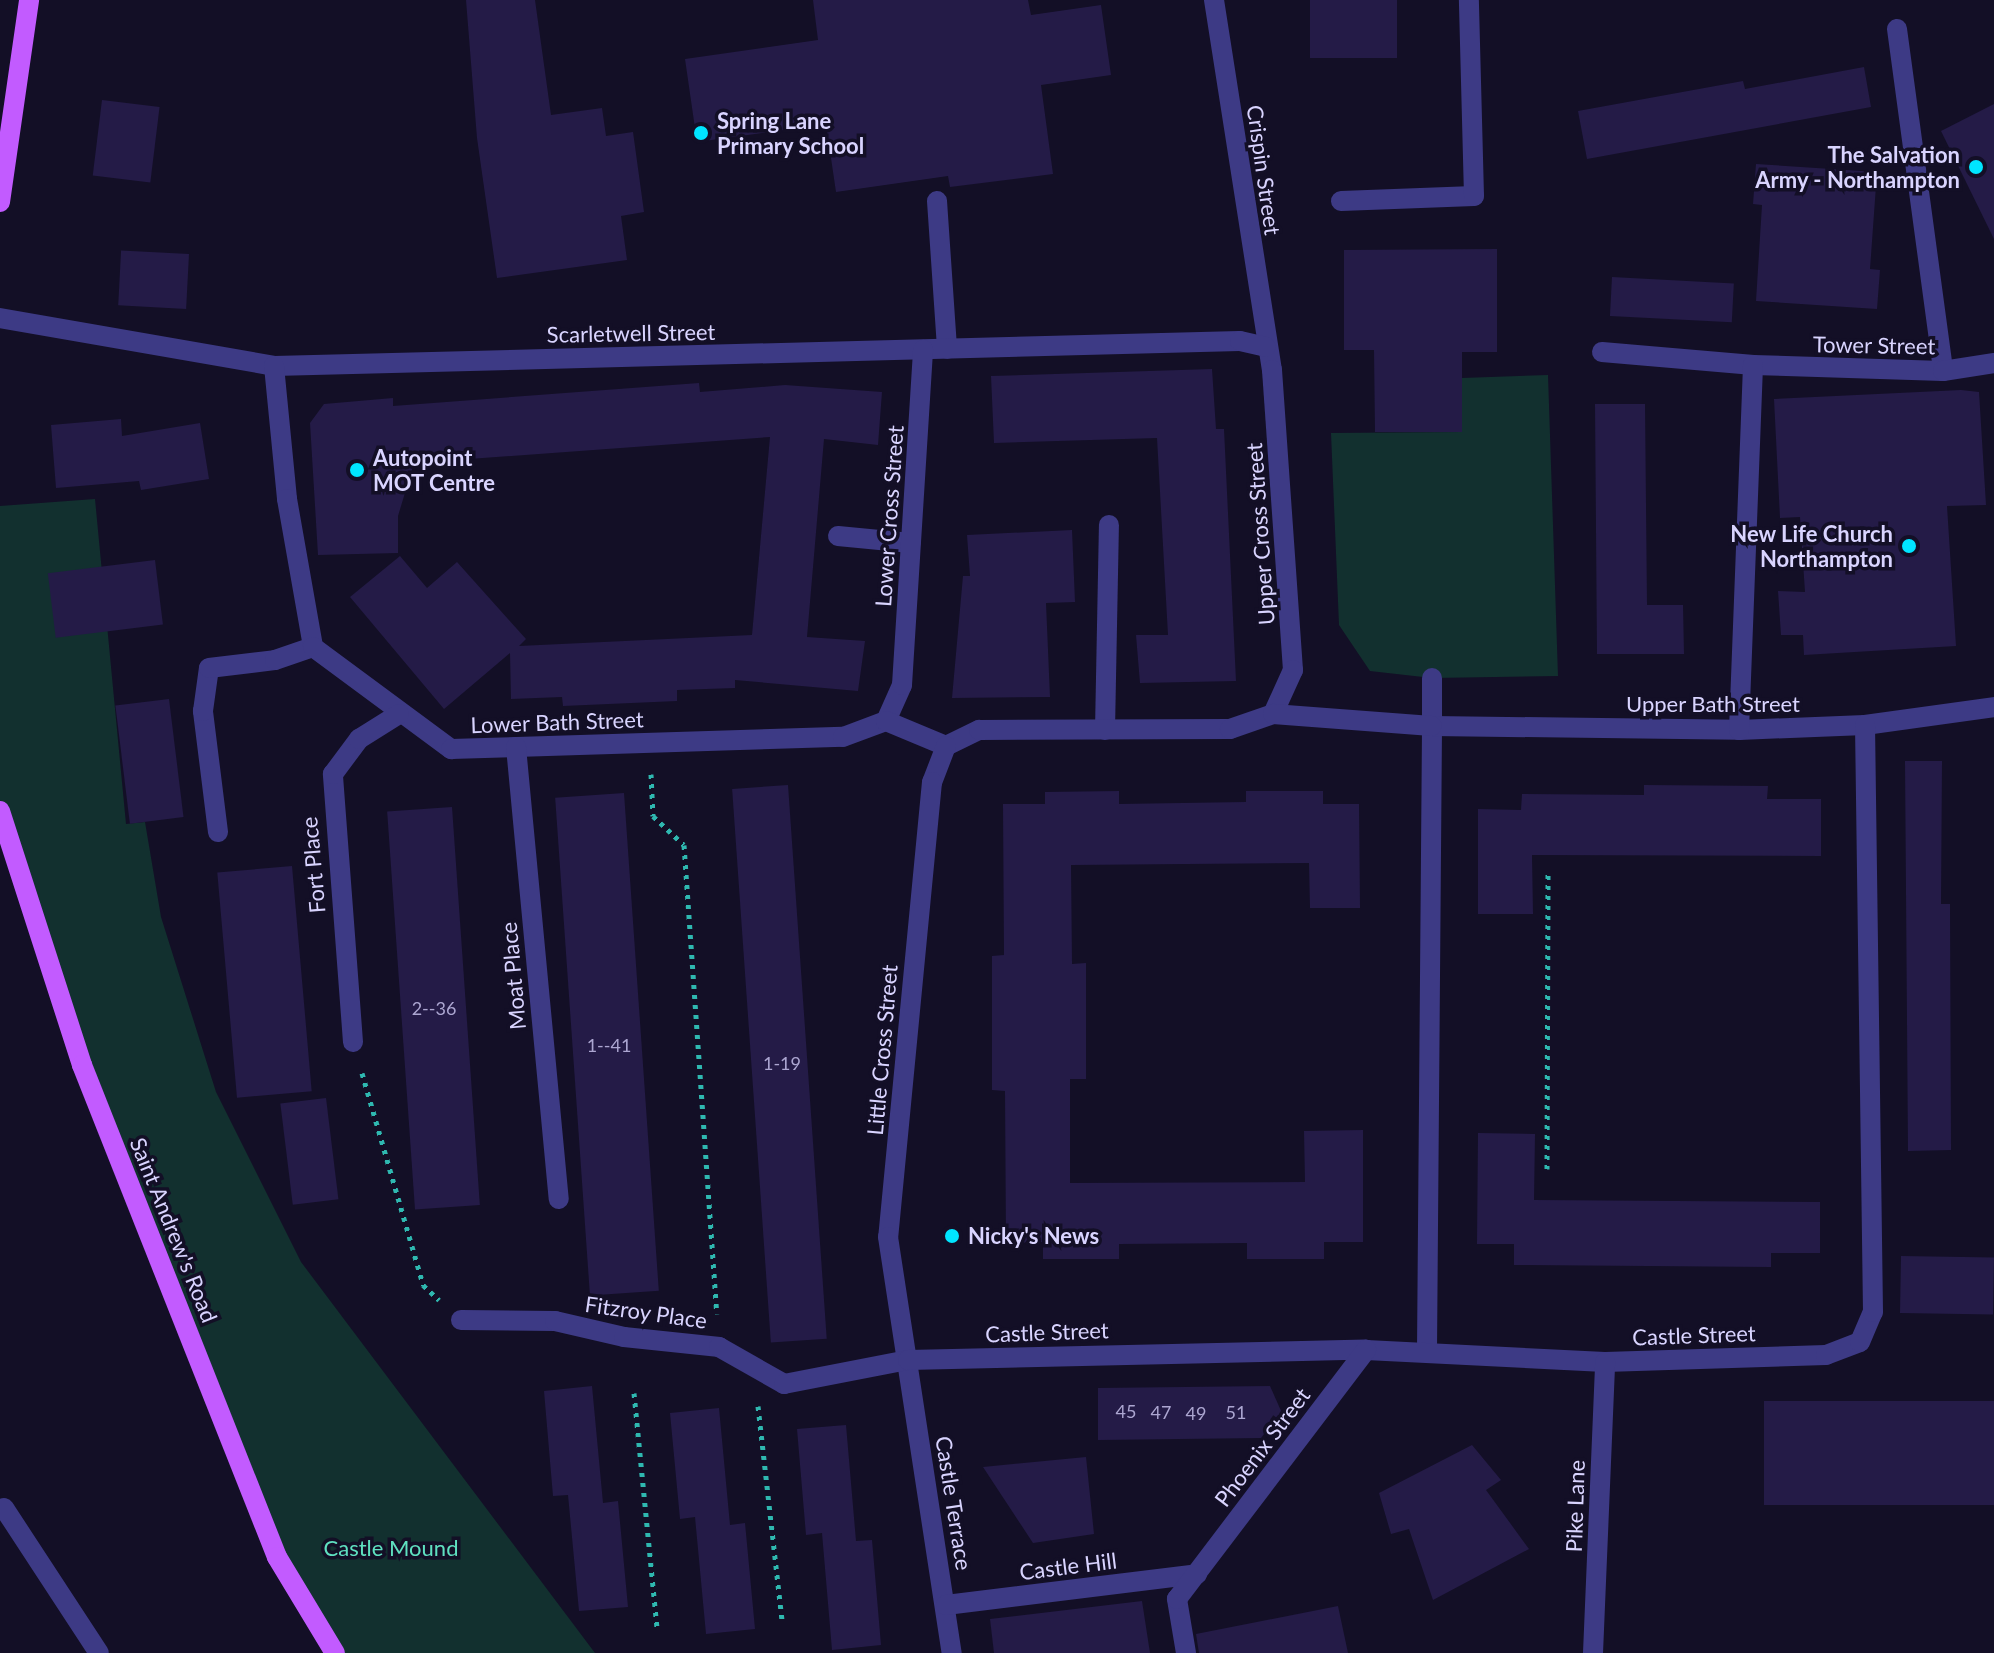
<!DOCTYPE html>
<html>
<head>
<meta charset="utf-8">
<style>
  body { margin:0 }
  #map { position:relative; width:1994px; height:1653px; overflow:hidden; background:#130f26; font-family:Lato,sans-serif }
  div>[style] { position:absolute }
  .green>* { inset:0; background:#12302f }
  .building>* { inset:0; background:#241b47; transform-origin:0 0 }
  .path>* { height:5px; margin-top:-2.5px; transform-origin:0; background:repeating-linear-gradient(90deg,#2fb8b0 0 4px,transparent 0 10px) }
  .lane>* { height:20px; margin:-10px; padding:0 10px; transform-origin:10px; border-radius:10px; background:#3d3a85 }
  .street>* { height:20px; margin:-10px; padding:0 10px; transform-origin:10px; border-radius:10px; background:#3d3a85 }
  .primary>* { height:20px; margin:-10px; padding:0 10px; transform-origin:10px; border-radius:10px; background:#c25bff }
  .dots>* { width:22px; height:22px; translate:-50% -50%; box-sizing:border-box; border:4px solid #130f26; border-radius:50% }
  span { translate:-50% -50%; white-space:nowrap; text-align:center; line-height:1.15; -webkit-text-stroke:7px #130f26; paint-order:stroke }
  .number-label { font-size:18px; color:#aca6d1 }
  .number-label span { -webkit-text-stroke-width:0 }
  .poi-label { font-size:22px; color:#d9d4ff; font-weight:700 }
  .left { translate:0 -50%; text-align:left }
  .right { translate:-100% -50%; text-align:right }
  .street-label { font-size:22px; color:#d9d4ff }
  .park-label { font-size:22px; color:#5fe0c0 }
</style>
</head>
<body>
<div id="map">
  <div class="green">
    <i style="clip-path:polygon(1548px 375px,1558px 676px,1432px 678px,1370px 671px,1339px 625px,1331px 433px,1462px 432px,1462px 378px)"></i>
    <i style="clip-path:polygon(95px 499px,126px 824px,145px 822px,161px 917px,216px 1092px,301px 1262px,595px 1653px,335px 1653px,277px 1557px,179px 1309px,0 811px,0 506px)"></i>
  </div>
  <div class="building">
    <i style="clip-path:polygon(466px 0,535px 0,551px 115px,602px 108px,606px 136px,633px 132px,644px 212px,621px 216px,627px 260px,497px 278px,477px 138px)"></i>
    <i style="clip-path:polygon(813px 0,1028px 0,1031px 15px,1101px 5px,1111px 75px,1041px 85px,1053px 174px,950px 187px,948px 176px,836px 192px,826px 124px,697px 142px,685px 59px,818px 40px)"></i>
    <i style="left:1310px;top:0;width:87px;height:58px"></i>
    <i style="clip-path:polygon(1864px 67px,1871px 107px,1587px 159px,1578px 111px,1743px 81px,1745px 89px)"></i>
    <i style="left:102px;top:100px;width:58px;height:76px;rotate:7deg"></i>
    <i style="clip-path:polygon(1994px 104px,1994px 239px,1941px 131px)"></i>
    <i style="clip-path:polygon(1756px 164px,1877px 172px,1870px 269px,1880px 270px,1877px 309px,1756px 301px,1762px 205px,1753px 204px)"></i>
    <i style="clip-path:polygon(1497px 249px,1497px 352px,1462px 352px,1462px 432px,1375px 432px,1374px 350px,1344px 350px,1344px 250px)"></i>
    <i style="left:189px;top:254px;width:55px;height:68px;rotate:93deg"></i>
    <i style="left:1612px;top:277px;width:122px;height:39px;rotate:3deg"></i>
    <i style="clip-path:polygon(1212px 369px,1216px 429px,1224px 429px,1236px 681px,1140px 683px,1136px 635px,1168px 635px,1157px 438px,994px 443px,991px 376px)"></i>
    <i style="clip-path:polygon(699px 383px,700px 392px,785px 385px,882px 392px,878px 445px,824px 439px,807px 637px,865px 641px,858px 691px,735px 680px,735px 688px,677px 690px,677px 701px,563px 706px,562px 697px,511px 699px,510px 653px,444px 709px,350px 597px,400px 556px,427px 588px,457px 562px,526px 639px,519px 646px,752px 635px,770px 437px,414px 463px,398px 516px,398px 553px,318px 555px,310px 423px,324px 404px,393px 398px,393px 406px)"></i>
    <i style="clip-path:polygon(1961px 390px,1979px 392px,1986px 505px,1947px 506px,1956px 646px,1804px 655px,1803px 635px,1781px 635px,1778px 591px,1805px 592px,1800px 517px,1780px 518px,1774px 399px)"></i>
    <i style="clip-path:polygon(1595px 404px,1645px 404px,1647px 605px,1683px 605px,1684px 654px,1597px 654px)"></i>
    <i style="clip-path:polygon(121px 419px,122px 436px,200px 423px,209px 479px,141px 490px,139px 481px,56px 488px,51px 425px)"></i>
    <i style="clip-path:polygon(1072px 530px,1075px 602px,1046px 603px,1050px 697px,952px 698px,963px 576px,970px 576px,967px 535px)"></i>
    <i style="left:155px;top:560px;width:65px;height:108px;rotate:83deg"></i>
    <i style="left:169px;top:699px;width:119px;height:54px;rotate:83deg"></i>
    <i style="clip-path:polygon(1905px 761px,1942px 761px,1941px 904px,1950px 904px,1951px 1150px,1908px 1151px)"></i>
    <i style="left:788px;top:785px;width:555px;height:56px;rotate:86deg"></i>
    <i style="clip-path:polygon(1644px 785px,1768px 786px,1767px 799px,1821px 799px,1821px 856px,1532px 855px,1533px 914px,1478px 914px,1478px 809px,1521px 810px,1522px 794px,1644px 795px)"></i>
    <i style="clip-path:polygon(1119px 791px,1119px 804px,1246px 802px,1246px 791px,1323px 791px,1323px 804px,1359px 804px,1360px 908px,1310px 908px,1309px 863px,1071px 865px,1072px 964px,1086px 963px,1086px 1079px,1070px 1079px,1070px 1183px,1305px 1182px,1304px 1131px,1363px 1130px,1363px 1242px,1324px 1242px,1324px 1259px,1247px 1259px,1247px 1243px,1119px 1244px,1119px 1259px,1043px 1259px,1043px 1242px,1006px 1243px,1005px 1091px,992px 1090px,992px 956px,1004px 955px,1003px 804px,1045px 804px,1045px 792px)"></i>
    <i style="left:624px;top:793px;width:499px;height:69px;rotate:86deg"></i>
    <i style="left:452px;top:807px;width:399px;height:65px;rotate:86deg"></i>
    <i style="left:292px;top:866px;width:226px;height:75px;rotate:85deg"></i>
    <i style="left:326px;top:1098px;width:102px;height:46px;rotate:83deg"></i>
    <i style="clip-path:polygon(1478px 1133px,1535px 1134px,1534px 1200px,1820px 1202px,1820px 1253px,1771px 1253px,1771px 1267px,1514px 1265px,1514px 1244px,1477px 1244px)"></i>
    <i style="left:1901px;top:1256px;width:93px;height:57px;rotate:1deg"></i>
    <i style="clip-path:polygon(592px 1386px,603px 1503px,618px 1501px,628px 1607px,579px 1611px,568px 1495px,553px 1496px,544px 1391px)"></i>
    <i style="clip-path:polygon(1270px 1386px,1282px 1413px,1262px 1438px,1098px 1440px,1098px 1388px)"></i>
    <i style="left:1994px;top:1401px;width:104px;height:230px;rotate:90deg"></i>
    <i style="clip-path:polygon(719px 1408px,730px 1525px,745px 1523px,755px 1629px,706px 1634px,695px 1517px,680px 1519px,670px 1413px)"></i>
    <i style="clip-path:polygon(846px 1425px,856px 1541px,872px 1540px,881px 1645px,832px 1650px,822px 1533px,806px 1535px,797px 1429px)"></i>
    <i style="clip-path:polygon(1472px 1445px,1501px 1480px,1486px 1490px,1529px 1549px,1433px 1600px,1409px 1529px,1391px 1534px,1379px 1493px)"></i>
    <i style="clip-path:polygon(1086px 1457px,1094px 1534px,1033px 1543px,983px 1467px)"></i>
    <i style="clip-path:polygon(1142px 1601px,1150px 1653px,994px 1653px,990px 1619px)"></i>
    <i style="clip-path:polygon(1338px 1606px,1348px 1653px,1199px 1653px,1196px 1634px)"></i>
  </div>
  <div class="path">
    <i style="left:651px;top:774px;width:42px;rotate:87.3deg"></i>
    <i style="left:653px;top:816px;width:42px;rotate:43.1deg"></i>
    <i style="left:684px;top:845px;width:470px;rotate:86deg"></i>
    <i style="left:362px;top:1073px;width:221px;rotate:73.9deg"></i>
    <i style="left:423px;top:1285px;width:22px;rotate:43deg"></i>
    <i style="left:1547px;top:1169px;width:295px;rotate:-89.8deg"></i>
    <i style="left:634px;top:1393px;width:237px;rotate:84.4deg"></i>
    <i style="left:758px;top:1406px;width:215px;rotate:83.6deg"></i>
  </div>
  <div class="lane">
    <i style="left:937px;top:201px;width:148px;rotate:86.1deg"></i>
    <i style="left:1341px;top:201px;width:133px;rotate:-2.2deg"></i>
    <i style="left:1474px;top:196px;width:196px;rotate:-91.5deg"></i>
    <i style="left:838px;top:536px;width:73px;rotate:5.5deg"></i>
    <i style="left:1105px;top:730px;width:205px;rotate:-88.9deg"></i>
    <i style="left:218px;top:832px;width:122px;rotate:-97.1deg"></i>
    <i style="left:203px;top:711px;width:43px;rotate:-82.1deg"></i>
    <i style="left:209px;top:668px;width:66px;rotate:-6.9deg"></i>
    <i style="left:275px;top:660px;width:40px;rotate:-18.9deg"></i>
    <i style="left:1427px;top:1351px;width:625px;rotate:-89.54deg"></i>
    <i style="left:4px;top:1508px;width:173px;rotate:56.8deg"></i>
  </div>
  <div class="street">
    <i style="left:1214px;top:0;width:375px;rotate:81.1deg"></i>
    <i style="left:1272px;top:370px;width:301px;rotate:86deg"></i>
    <i style="left:1293px;top:670px;width:48px;rotate:114.4deg"></i>
    <i style="left:1897px;top:29px;width:345px;rotate:82.3deg"></i>
    <i style="left:0;top:318px;width:278px;rotate:9.9deg"></i>
    <i style="left:274px;top:366px;width:966px;rotate:-1.48deg"></i>
    <i style="left:1240px;top:341px;width:26px;rotate:13deg"></i>
    <i style="left:1602px;top:352px;width:152px;rotate:4.9deg"></i>
    <i style="left:1753px;top:365px;width:190px;rotate:1.8deg"></i>
    <i style="left:1943px;top:371px;width:52px;rotate:-8.9deg"></i>
    <i style="left:274px;top:366px;width:134px;rotate:84.4deg"></i>
    <i style="left:287px;top:499px;width:150px;rotate:80deg"></i>
    <i style="left:313px;top:647px;width:172px;rotate:36.5deg"></i>
    <i style="left:451px;top:749px;width:392px;rotate:-1.8deg"></i>
    <i style="left:843px;top:737px;width:46px;rotate:-20.4deg"></i>
    <i style="left:886px;top:721px;width:39px;rotate:-66deg"></i>
    <i style="left:902px;top:685px;width:336px;rotate:-86.4deg"></i>
    <i style="left:1432px;top:678px;width:48px;rotate:90deg"></i>
    <i style="left:1432px;top:726px;width:307px;rotate:0.7deg"></i>
    <i style="left:1739px;top:730px;width:126px;rotate:-2.3deg"></i>
    <i style="left:1865px;top:725px;width:130px;rotate:-7.9deg"></i>
    <i style="left:886px;top:721px;width:65px;rotate:22.6deg"></i>
    <i style="left:946px;top:746px;width:37px;rotate:-26deg"></i>
    <i style="left:979px;top:730px;width:251px;rotate:-0.2deg"></i>
    <i style="left:1230px;top:729px;width:46px;rotate:-19.2deg"></i>
    <i style="left:1273px;top:714px;width:159px;rotate:4.3deg"></i>
    <i style="left:1739px;top:730px;width:365px;rotate:-87.8deg"></i>
    <i style="left:946px;top:746px;width:39px;rotate:111deg"></i>
    <i style="left:932px;top:782px;width:457px;rotate:95.5deg"></i>
    <i style="left:888px;top:1237px;width:421px;rotate:81.3deg"></i>
    <i style="left:516px;top:747px;width:454px;rotate:84.6deg"></i>
    <i style="left:353px;top:1042px;width:269px;rotate:-94.3deg"></i>
    <i style="left:333px;top:774px;width:44px;rotate:-53.4deg"></i>
    <i style="left:359px;top:739px;width:47px;rotate:-32deg"></i>
    <i style="left:461px;top:1320px;width:94px;rotate:0.6deg"></i>
    <i style="left:555px;top:1321px;width:71px;rotate:13.1deg"></i>
    <i style="left:624px;top:1337px;width:96px;rotate:6deg"></i>
    <i style="left:719px;top:1347px;width:75px;rotate:29.6deg"></i>
    <i style="left:784px;top:1384px;width:126px;rotate:-11deg"></i>
    <i style="left:908px;top:1360px;width:458px;rotate:-1.3deg"></i>
    <i style="left:1366px;top:1350px;width:239px;rotate:2.9deg"></i>
    <i style="left:1605px;top:1362px;width:221px;rotate:-1.8deg"></i>
    <i style="left:1826px;top:1355px;width:36px;rotate:-21deg"></i>
    <i style="left:1860px;top:1342px;width:33px;rotate:-67deg"></i>
    <i style="left:1873px;top:1312px;width:587px;rotate:-90.78deg"></i>
    <i style="left:946px;top:1605px;width:253px;rotate:-7deg"></i>
    <i style="left:1186px;top:1653px;width:55px;rotate:-99.5deg"></i>
    <i style="left:1177px;top:1599px;width:313px;rotate:-52.8deg"></i>
    <i style="left:1593px;top:1653px;width:291px;rotate:-87.6deg"></i>
  </div>
  <div class="primary">
    <i style="left:0;top:202px;width:204px;rotate:-81.8deg"></i>
    <i style="left:0;top:811px;width:267px;rotate:72.1deg"></i>
    <i style="left:82px;top:1065px;width:529px;rotate:68.38deg"></i>
    <i style="left:277px;top:1557px;width:112px;rotate:58.9deg"></i>
  </div>
  <div class="dots">
    <i style="left:701px;top:133px;background:#00e5ff"></i>
    <i style="left:1976px;top:167px;background:#00e5ff"></i>
    <i style="left:357px;top:470px;background:#00e5ff"></i>
    <i style="left:1909px;top:546px;background:#00e5ff"></i>
    <i style="left:952px;top:1236px;background:#00e5ff"></i>
  </div>
  <div class="number-label">
    <span style="left:434px;top:1008px">2--36</span>
    <span style="left:609px;top:1045px">1--41</span>
    <span style="left:782px;top:1063px">1-19</span>
    <span style="left:1126px;top:1411px">45</span>
    <span style="left:1161px;top:1412px">47</span>
    <span style="left:1236px;top:1412px">51</span>
    <span style="left:1196px;top:1413px">49</span>
  </div>
  <div class="poi-label">
    <span class="left" style="left:717px;top:133px">Spring Lane<br>Primary School</span>
    <span class="right" style="left:1960px;top:167px">The Salvation<br>Army - Northampton</span>
    <span class="left" style="left:373px;top:470px">Autopoint<br>MOT Centre</span>
    <span class="right" style="left:1893px;top:546px">New Life Church<br>Northampton</span>
    <span class="left" style="left:968px;top:1236px">Nicky's News</span>
  </div>
  <div class="street-label">
    <span style="left:1264px;top:170px;rotate:82deg">Crispin Street</span>
    <span style="left:631px;top:333px;rotate:-1deg">Scarletwell Street</span>
    <span style="left:1874px;top:345px;rotate:1deg">Tower Street</span>
    <span style="left:889px;top:516px;rotate:-86deg">Lower Cross Street</span>
    <span style="left:1260px;top:534px;rotate:-94deg">Upper Cross Street</span>
    <span style="left:1713px;top:704px">Upper Bath Street</span>
    <span style="left:557px;top:722px;rotate:-2deg">Lower Bath Street</span>
    <span style="left:313px;top:865px;rotate:-95deg">Fort Place</span>
    <span style="left:513px;top:976px;rotate:-95deg">Moat Place</span>
    <span style="left:882px;top:1050px;rotate:-85deg">Little Cross Street</span>
    <span style="left:174px;top:1230px;rotate:68deg">Saint Andrew's Road</span>
    <span style="left:646px;top:1312px;rotate:8deg">Fitzroy Place</span>
    <span style="left:1047px;top:1332px;rotate:-2deg">Castle Street</span>
    <span style="left:1694px;top:1335px;rotate:-2deg">Castle Street</span>
    <span style="left:1262px;top:1447px;rotate:-53deg">Phoenix Street</span>
    <span style="left:954px;top:1503px;rotate:81deg">Castle Terrace</span>
    <span style="left:1575px;top:1506px;rotate:-88deg">Pike Lane</span>
    <span style="left:1068px;top:1566px;rotate:-7deg">Castle Hill</span>
  </div>
  <div class="park-label">
    <span style="left:391px;top:1548px">Castle Mound</span>
  </div>
</div>
</body>
</html>
